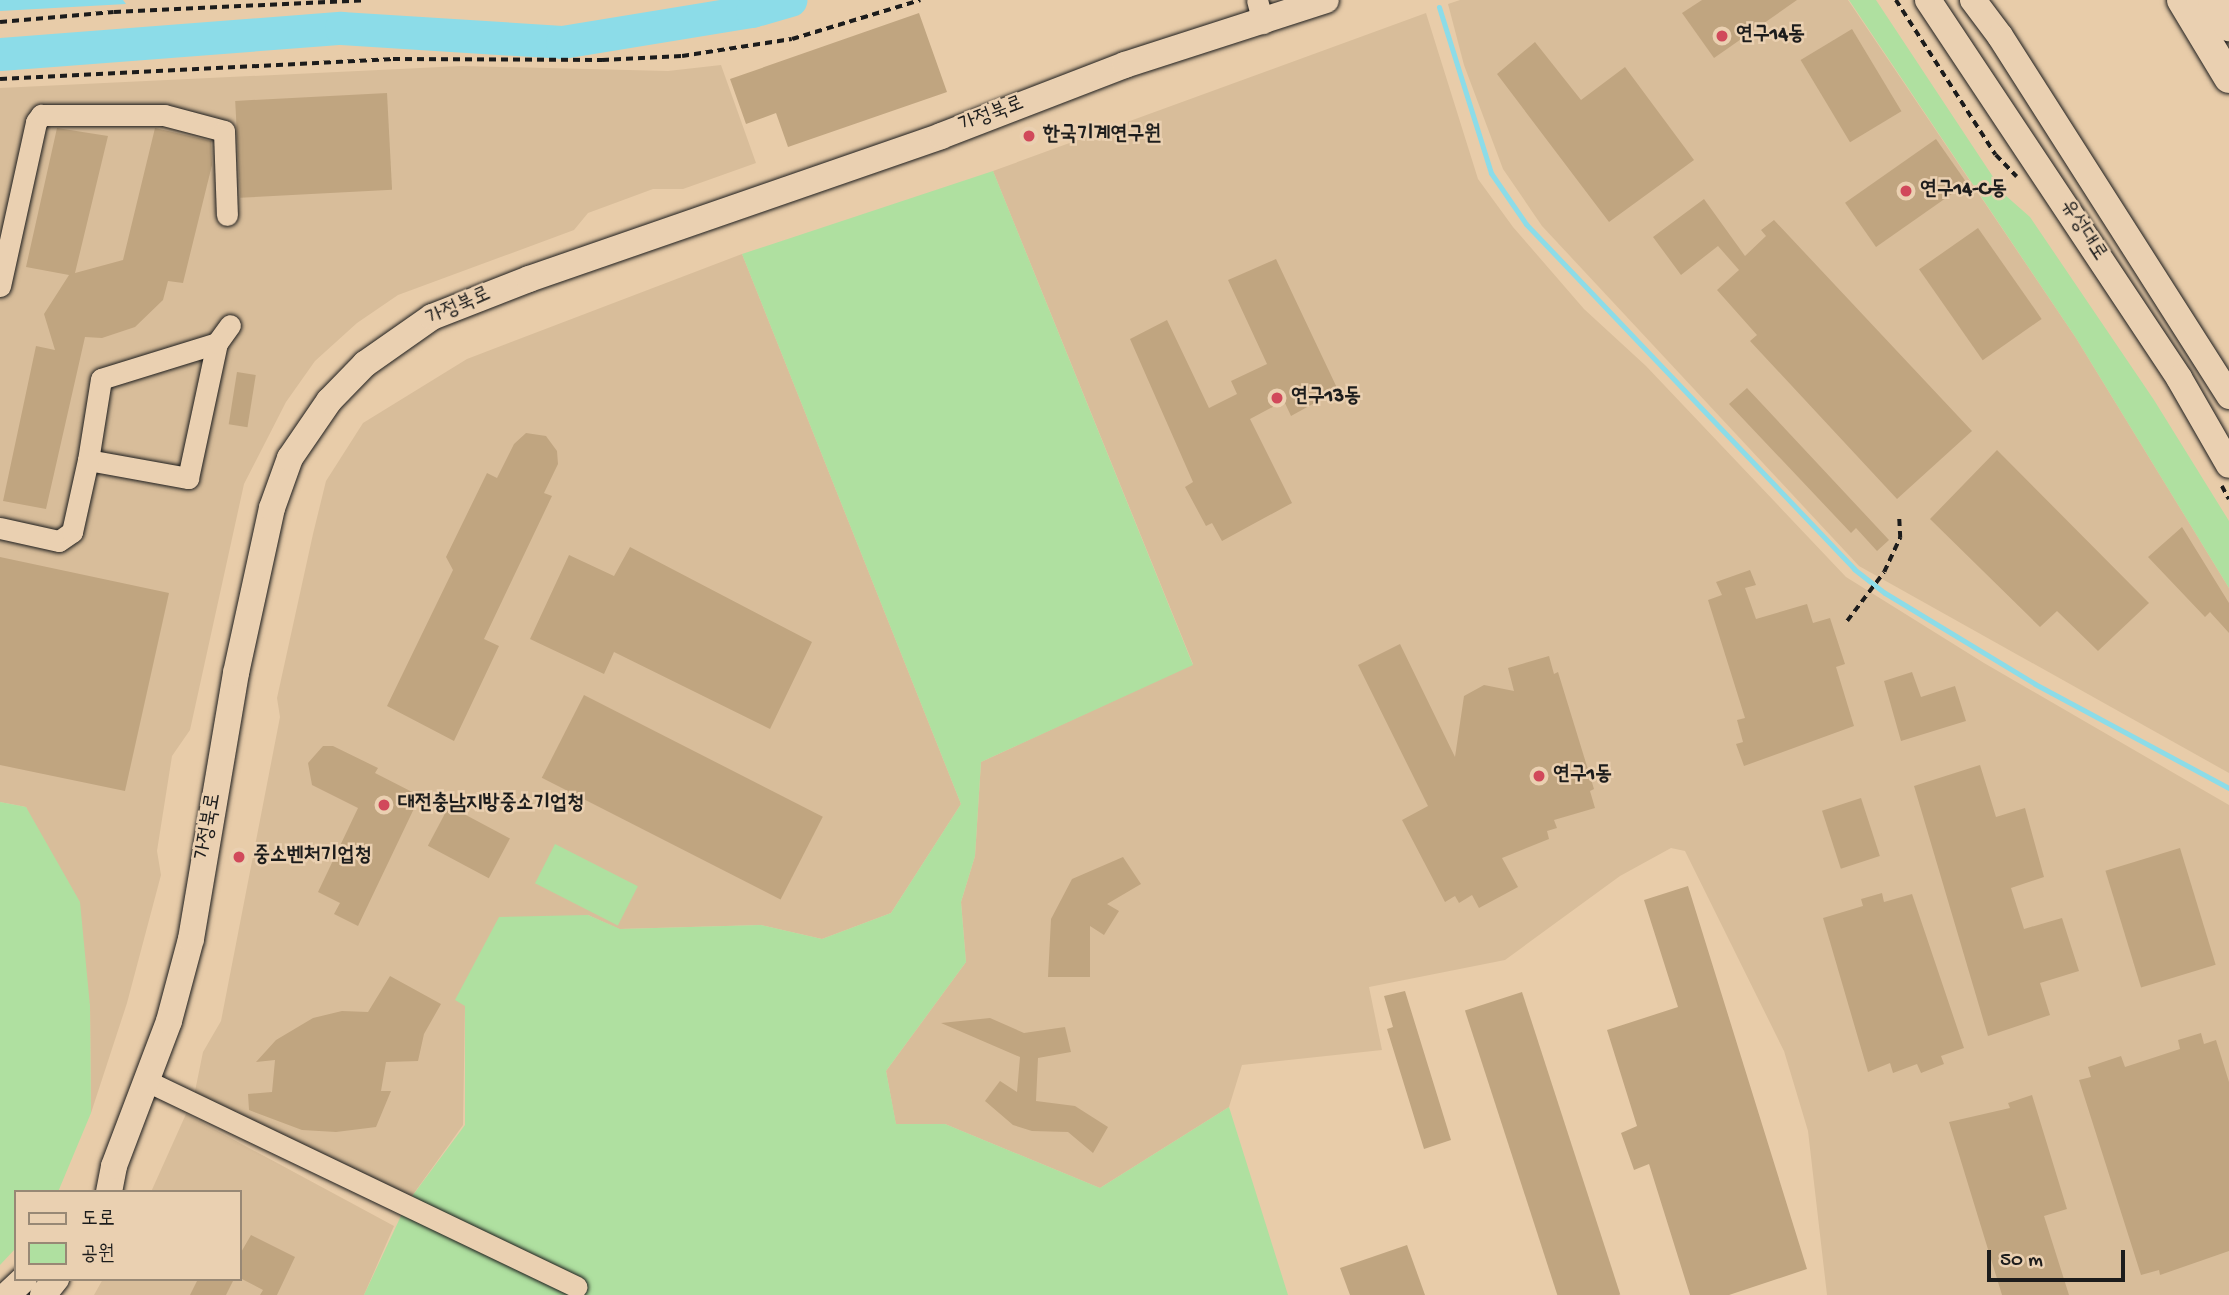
<!DOCTYPE html>
<html>
<head>
<meta charset="utf-8">
<style>
  body { margin:0 }
  #map { position:relative; width:2229px; height:1295px; overflow:hidden; background:#e8cca9; font-family:"Gochi Hand","Poor Story",sans-serif }
  div>[style] { position:absolute }
  .built>* { inset:0; background:#d8bd9a }
  .green>* { inset:0; background:#afe0a0; transform-origin:0 0 }
  .water>* { inset:0; background:#8cdce8 }
  .stream>* { height:5px; margin:-2.5px; padding:0 2.5px; transform-origin:2.5px; border-radius:2.5px; background:#8cdce8 }
  .river>* { height:33px; margin:-16.5px; padding:0 16.5px; transform-origin:16.5px; border-radius:16.5px; background:#8cdce8 }
  .building>* { inset:0; background:#c0a580; transform-origin:0 0 }
  .path>* { height:3.5px; margin-top:-1.75px; transform-origin:0; background:repeating-linear-gradient(90deg,#1c1c1c 0 7px,transparent 0 12px) }
  .roads { filter:drop-shadow(0 0 2px #1c1c1c) drop-shadow(0 0 2px #1c1c1c) }
  .minor>* { height:21px; margin:-10.5px; padding:0 10.5px; transform-origin:10.5px; border-radius:10.5px; background:#ead0b1 }
  .major>* { height:26px; margin:-13px; padding:0 13px; transform-origin:13px; border-radius:13px; background:#ead0b1 }
  .highway>* { height:30px; margin:-15px; padding:0 15px; transform-origin:15px; border-radius:15px; background:#ead0b1 }
  .dots>* { width:19px; height:19px; translate:-50% -50%; box-sizing:border-box; border:4px solid #ead0b1; border-radius:50% }
  span { translate:-50% -50%; white-space:nowrap; text-align:center; line-height:1.15; -webkit-text-stroke:5px #ead0b1; paint-order:stroke }
  .poi-label { font-size:21px; color:#1c1c1c; font-weight:700 }
  .left { translate:0 -50%; text-align:left }
  .street-label { font-size:21px; color:#1c1c1c }
  .legend { position:absolute; left:14px; top:1190px; width:228px; height:91px; box-sizing:border-box; background:#ead0b1; border:2px solid #988875; margin:0; padding:9px 12px; list-style:none; font-size:21px; color:#1c1c1c }
  .legend li { display:flex; align-items:center; gap:14px; height:35px }
  .legend b { width:35px; border:2px solid #988875 }
  .scale { position:absolute; left:1987px; top:1250px; width:138px; height:32px; box-sizing:border-box; border:4px solid #1c1c1c; border-top:0; padding-left:9px; font-size:21px; line-height:24px; white-space:nowrap; color:#1c1c1c; -webkit-text-stroke:5px #ead0b1; paint-order:stroke }
</style>
</head>
<body>
<div id="map">
  <div class="built">
    <i style="clip-path:polygon(1460px 0,1848px 0,2076px 338px,2229px 588px,2229px 773px,1859px 566px,1542px 226px,1503px 169px,1464px 65px,1448px 4px)"></i>
    <i style="clip-path:polygon(1426px 13px,1478px 179px,1513px 227px,1584px 309px,1646px 366px,1846px 577px,1984px 663px,2229px 805px,2229px 1295px,1827px 1295px,1808px 1131px,1784px 1051px,1685px 851px,1671px 848px,1620px 876px,1505px 960px,1369px 987px,1382px 1050px,1242px 1065px,1229px 1107px,1100px 1188px,945px 1124px,896px 1125px,886px 1071px,966px 962px,961px 902px,975px 856px,981px 762px,1193px 664px,993px 171px)"></i>
    <i style="clip-path:polygon(721px 65px,756px 163px,683px 189px,653px 189px,588px 213px,574px 230px,398px 295px,357px 323px,315px 361px,286px 402px,244px 484px,190px 730px,172px 756px,157px 851px,161px 875px,127px 1003px,91px 1113px,90px 1006px,26px 807px,0 802px,0 88px,462px 66px,668px 71px)"></i>
    <i style="clip-path:polygon(742px 254px,961px 804px,891px 913px,822px 939px,761px 925px,619px 929px,588px 915px,465px 1006px,463px 1125px,407px 1203px,193px 1101px,203px 1052px,221px 1021px,280px 717px,277px 698px,313px 534px,326px 481px,363px 423px,467px 359px)"></i>
    <i style="clip-path:polygon(186px 1114px,394px 1226px,364px 1295px,94px 1295px,103px 1279px,240px 1279px,240px 1192px,151px 1192px)"></i>
  </div>
  <div class="green">
    <i style="clip-path:polygon(1849px 0,1876px 0,2005px 195px,2030px 217px,2154px 400px,2229px 521px,2229px 588px,2076px 338px)"></i>
    <i style="clip-path:polygon(993px 171px,1193px 665px,981px 762px,975px 856px,961px 902px,966px 962px,886px 1071px,896px 1124px,945px 1124px,1100px 1188px,1229px 1107px,1288px 1295px,364px 1295px,407px 1203px,465px 1125px,465px 1006px,455px 1000px,499px 917px,588px 915px,620px 929px,761px 925px,822px 939px,891px 913px,961px 804px,742px 254px)"></i>
    <i style="clip-path:polygon(0 802px,26px 807px,80px 902px,90px 1006px,91px 1113px,58px 1192px,16px 1192px,16px 1248px,0 1265px)"></i>
    <i style="left:555px;top:844px;width:93px;height:44px;rotate:27deg"></i>
  </div>
  <div class="water">
    <i style="clip-path:polygon(0 0,123px 0,126px 4px,0 11px)"></i>
  </div>
  <div class="stream">
    <i style="left:1439px;top:7px;width:174px;rotate:72.6deg"></i>
    <i style="left:1491px;top:173px;width:62px;rotate:55.5deg"></i>
    <i style="left:1526px;top:224px;width:476px;rotate:46.4deg"></i>
    <i style="left:1854px;top:569px;width:39px;rotate:38deg"></i>
    <i style="left:1885px;top:593px;width:175px;rotate:31.2deg"></i>
    <i style="left:2035px;top:684px;width:220px;rotate:28.2deg"></i>
  </div>
  <div class="river">
    <i style="left:0;top:54px;width:342px;rotate:-4.4deg"></i>
    <i style="left:341px;top:28px;width:221px;rotate:3.6deg"></i>
    <i style="left:562px;top:42px;width:193px;rotate:-9.3deg"></i>
    <i style="left:752px;top:11px;width:40px;rotate:-16deg"></i>
  </div>
  <div class="building">
    <i style="clip-path:polygon(1702px 0,1797px 0,1714px 58px,1682px 13px)"></i>
    <i style="clip-path:polygon(919px 13px,947px 92px,788px 147px,776px 113px,746px 124px,730px 79px)"></i>
    <i style="left:1852px;top:29px;width:96px;height:60px;rotate:59deg"></i>
    <i style="clip-path:polygon(1535px 42px,1581px 100px,1625px 67px,1694px 160px,1609px 222px,1497px 74px)"></i>
    <i style="left:387px;top:93px;width:97px;height:152px;rotate:87deg"></i>
    <i style="clip-path:polygon(57px 128px,108px 136px,75px 273px,123px 260px,155px 128px,211px 141px,212px 165px,183px 283px,168px 281px,163px 300px,135px 327px,102px 338px,85px 337px,46px 509px,3px 501px,36px 346px,55px 350px,44px 314px,69px 275px,26px 267px)"></i>
    <i style="left:1936px;top:139px;width:54px;height:111px;rotate:55deg"></i>
    <i style="clip-path:polygon(1704px 199px,1745px 256px,1766px 236px,1761px 230px,1774px 220px,1972px 431px,1897px 499px,1750px 341px,1757px 335px,1717px 290px,1739px 270px,1718px 246px,1681px 275px,1653px 237px)"></i>
    <i style="left:1978px;top:228px;width:111px;height:72px;rotate:55deg"></i>
    <i style="clip-path:polygon(1276px 259px,1338px 390px,1291px 416px,1284px 401px,1250px 419px,1292px 503px,1222px 541px,1212px 523px,1206px 526px,1185px 487px,1193px 482px,1130px 339px,1167px 320px,1209px 408px,1237px 394px,1231px 381px,1267px 364px,1228px 280px)"></i>
    <i style="left:237px;top:372px;width:19px;height:53px;rotate:9deg"></i>
    <i style="clip-path:polygon(1747px 388px,1889px 540px,1877px 551px,1856px 528px,1851px 533px,1729px 404px)"></i>
    <i style="clip-path:polygon(526px 433px,546px 436px,557px 451px,558px 464px,544px 493px,552px 496px,484px 639px,499px 646px,454px 741px,387px 706px,453px 570px,446px 557px,487px 473px,497px 478px,514px 444px)"></i>
    <i style="clip-path:polygon(1997px 450px,2149px 603px,2098px 651px,2057px 611px,2040px 627px,1930px 519px)"></i>
    <i style="clip-path:polygon(2182px 527px,2229px 603px,2229px 633px,2210px 612px,2205px 617px,2148px 557px)"></i>
    <i style="clip-path:polygon(630px 547px,812px 642px,770px 729px,614px 652px,604px 674px,530px 639px,569px 555px,614px 576px)"></i>
    <i style="clip-path:polygon(0 557px,169px 593px,125px 791px,0 765px)"></i>
    <i style="clip-path:polygon(1750px 570px,1756px 585px,1745px 588px,1756px 619px,1807px 604px,1813px 623px,1830px 618px,1845px 664px,1836px 667px,1854px 726px,1744px 766px,1736px 744px,1743px 742px,1737px 720px,1745px 718px,1708px 600px,1722px 595px,1716px 582px)"></i>
    <i style="clip-path:polygon(1400px 644px,1455px 757px,1464px 696px,1484px 685px,1514px 691px,1508px 668px,1549px 656px,1554px 674px,1558px 672px,1594px 789px,1590px 791px,1595px 808px,1554px 820px,1557px 828px,1547px 831px,1549px 839px,1502px 858px,1518px 887px,1479px 908px,1472px 895px,1459px 903px,1455px 896px,1445px 902px,1402px 820px,1428px 806px,1358px 665px)"></i>
    <i style="clip-path:polygon(1912px 672px,1921px 697px,1955px 686px,1966px 721px,1901px 741px,1884px 681px)"></i>
    <i style="left:584px;top:695px;width:268px;height:93px;rotate:27deg"></i>
    <i style="clip-path:polygon(323px 746px,333px 746px,378px 768px,375px 773px,420px 796px,358px 926px,334px 914px,340px 903px,318px 892px,358px 808px,312px 785px,308px 763px)"></i>
    <i style="clip-path:polygon(1980px 765px,1996px 817px,2025px 808px,2044px 877px,2011px 888px,2024px 929px,2062px 918px,2079px 971px,2040px 983px,2050px 1015px,1988px 1036px,1914px 786px)"></i>
    <i style="left:1861px;top:798px;width:61px;height:41px;rotate:72deg"></i>
    <i style="left:449px;top:806px;width:69px;height:45px;rotate:28deg"></i>
    <i style="left:2180px;top:848px;width:122px;height:78px;rotate:73deg"></i>
    <i style="clip-path:polygon(1123px 857px,1141px 884px,1107px 904px,1119px 911px,1104px 935px,1090px 926px,1090px 977px,1048px 977px,1051px 919px,1072px 879px)"></i>
    <i style="clip-path:polygon(1688px 886px,1807px 1269px,1729px 1295px,1690px 1295px,1649px 1164px,1634px 1170px,1621px 1133px,1637px 1126px,1607px 1030px,1678px 1007px,1644px 900px)"></i>
    <i style="clip-path:polygon(1882px 893px,1884px 902px,1912px 894px,1964px 1048px,1941px 1056px,1944px 1064px,1921px 1073px,1917px 1064px,1893px 1073px,1890px 1063px,1868px 1072px,1823px 918px,1863px 906px,1861px 899px)"></i>
    <i style="clip-path:polygon(390px 976px,441px 1004px,424px 1034px,418px 1061px,386px 1062px,381px 1091px,391px 1091px,376px 1127px,336px 1132px,302px 1130px,249px 1110px,248px 1094px,272px 1092px,275px 1060px,256px 1062px,276px 1040px,313px 1018px,342px 1011px,368px 1012px)"></i>
    <i style="clip-path:polygon(1405px 991px,1451px 1140px,1424px 1149px,1387px 1029px,1393px 1027px,1384px 996px)"></i>
    <i style="left:1522px;top:992px;width:318px;height:60px;rotate:72deg"></i>
    <i style="clip-path:polygon(990px 1018px,1024px 1033px,1065px 1027px,1071px 1052px,1038px 1058px,1036px 1101px,1075px 1106px,1108px 1127px,1093px 1153px,1068px 1132px,1032px 1131px,1013px 1125px,985px 1101px,1000px 1081px,1017px 1092px,1020px 1057px,941px 1023px)"></i>
    <i style="clip-path:polygon(2201px 1033px,2204px 1044px,2216px 1040px,2229px 1082px,2229px 1251px,2160px 1275px,2159px 1270px,2141px 1275px,2079px 1080px,2091px 1077px,2088px 1067px,2121px 1056px,2125px 1067px,2180px 1049px,2178px 1040px)"></i>
    <i style="clip-path:polygon(2032px 1095px,2067px 1209px,2044px 1216px,2069px 1295px,2002px 1295px,1949px 1122px,2010px 1108px,2008px 1103px)"></i>
    <i style="clip-path:polygon(251px 1235px,295px 1257px,277px 1295px,260px 1295px,263px 1290px,240px 1278px,240px 1254px)"></i>
    <i style="clip-path:polygon(1407px 1245px,1425px 1295px,1350px 1295px,1340px 1268px)"></i>
    <i style="clip-path:polygon(198px 1279px,234px 1279px,226px 1295px,190px 1295px)"></i>
  </div>
  <div class="path">
    <i style="left:1896px;top:0;width:184px;rotate:57.2deg"></i>
    <i style="left:1996px;top:155px;width:30px;rotate:46deg"></i>
    <i style="left:0;top:22px;width:114px;rotate:-5deg"></i>
    <i style="left:114px;top:12px;width:252px;rotate:-2.7deg"></i>
    <i style="left:0;top:79px;width:394px;rotate:-2.9deg"></i>
    <i style="left:393px;top:59px;width:209px;rotate:0.3deg"></i>
    <i style="left:602px;top:60px;width:80px;rotate:-2.9deg"></i>
    <i style="left:682px;top:56px;width:111px;rotate:-8.8deg"></i>
    <i style="left:792px;top:39px;width:134px;rotate:-16.9deg"></i>
    <i style="left:2222px;top:486px;width:15px;rotate:62deg"></i>
    <i style="left:1847px;top:621px;width:61px;rotate:-52.9deg"></i>
    <i style="left:1884px;top:572px;width:38px;rotate:-65deg"></i>
    <i style="left:1900px;top:538px;width:19px;rotate:-93deg"></i>
  </div>
  <div class="roads">
    <div class="minor">
      <i style="left:1257px;top:0;width:24px;rotate:75deg"></i>
      <i style="left:0;top:286px;width:168px;rotate:-77.6deg"></i>
      <i style="left:36px;top:122px;width:9px;rotate:-54deg"></i>
      <i style="left:41px;top:115px;width:123px"></i>
      <i style="left:164px;top:115px;width:62px;rotate:14.9deg"></i>
      <i style="left:224px;top:131px;width:84px;rotate:88deg"></i>
      <i style="left:217px;top:343px;width:121px;rotate:162.8deg"></i>
      <i style="left:101px;top:379px;width:82px;rotate:99.1deg"></i>
      <i style="left:88px;top:460px;width:102px;rotate:10.2deg"></i>
      <i style="left:188px;top:478px;width:138px;rotate:-77.9deg"></i>
      <i style="left:217px;top:343px;width:22px;rotate:-54deg"></i>
      <i style="left:0;top:528px;width:60px;rotate:12.4deg"></i>
      <i style="left:59px;top:541px;width:16px;rotate:-35deg"></i>
      <i style="left:72px;top:532px;width:74px;rotate:-77.5deg"></i>
      <i style="left:149px;top:1082px;width:474px;rotate:25.6deg"></i>
    </div>
    <div class="major">
      <i style="left:1928px;top:0;width:454px;rotate:56.4deg"></i>
      <i style="left:2179px;top:378px;width:100px;rotate:60.1deg"></i>
      <i style="left:1973px;top:0;width:45px;rotate:53.1deg"></i>
      <i style="left:2000px;top:36px;width:427px;rotate:57.5deg"></i>
      <i style="left:109px;top:1192px;width:26px;rotate:-79deg"></i>
      <i style="left:114px;top:1166px;width:155px;rotate:-69.2deg"></i>
      <i style="left:169px;top:1021px;width:85px;rotate:-75deg"></i>
      <i style="left:191px;top:939px;width:270px;rotate:-80.4deg"></i>
      <i style="left:236px;top:673px;width:169px;rotate:-77.7deg"></i>
      <i style="left:272px;top:508px;width:53px;rotate:-70.2deg"></i>
      <i style="left:290px;top:458px;width:69px;rotate:-55.6deg"></i>
      <i style="left:329px;top:401px;width:52px;rotate:-45.8deg"></i>
      <i style="left:365px;top:364px;width:82px;rotate:-35deg"></i>
      <i style="left:432px;top:317px;width:104px;rotate:-21.4deg"></i>
      <i style="left:529px;top:279px;width:436px;rotate:-19.1deg"></i>
      <i style="left:941px;top:136px;width:197px;rotate:-21.1deg"></i>
      <i style="left:1125px;top:65px;width:211px;rotate:-17.9deg"></i>
      <i style="left:7px;top:1295px;width:23px;rotate:-43deg"></i>
      <i style="left:43px;top:1295px;width:21px;rotate:-51deg"></i>
    </div>
    <div class="highway">
      <i style="left:2182px;top:0;width:91px;rotate:58.9deg"></i>
      <i style="left:2213px;top:0;width:31px;rotate:58deg"></i>
    </div>
  </div>
  <div class="dots">
    <i style="left:1722px;top:36px;background:#d1495b"></i>
    <i style="left:1029px;top:136px;background:#d1495b"></i>
    <i style="left:1906px;top:191px;background:#d1495b"></i>
    <i style="left:1277px;top:398px;background:#d1495b"></i>
    <i style="left:1539px;top:776px;background:#d1495b"></i>
    <i style="left:384px;top:805px;background:#d1495b"></i>
    <i style="left:239px;top:857px;background:#d1495b"></i>
  </div>
  <div class="poi-label">
    <span class="left" style="left:1736px;top:36px">연구14동</span>
    <span class="left" style="left:1043px;top:136px">한국기계연구원</span>
    <span class="left" style="left:1920px;top:191px">연구14-C동</span>
    <span class="left" style="left:1291px;top:398px">연구13동</span>
    <span class="left" style="left:1553px;top:776px">연구1동</span>
    <span class="left" style="left:398px;top:805px">대전충남지방중소기업청</span>
    <span class="left" style="left:253px;top:857px">중소벤처기업청</span>
  </div>
  <div class="street-label">
    <span style="left:992px;top:116px;rotate:-21deg">가정북로</span>
    <span style="left:2082px;top:231px;rotate:57deg">유성대로</span>
    <span style="left:459px;top:308px;rotate:-24deg">가정북로</span>
    <span style="left:210px;top:827px;rotate:-80deg">가정북로</span>
  </div>
  <ul class="legend">
  <li><b style="height:9px;background:#ead0b1"></b>도로</li>
  <li><b style="height:19px;background:#afe0a0"></b>공원</li>
  </ul>
  <div class="scale">50 m</div>
</div>
</body>
</html>
